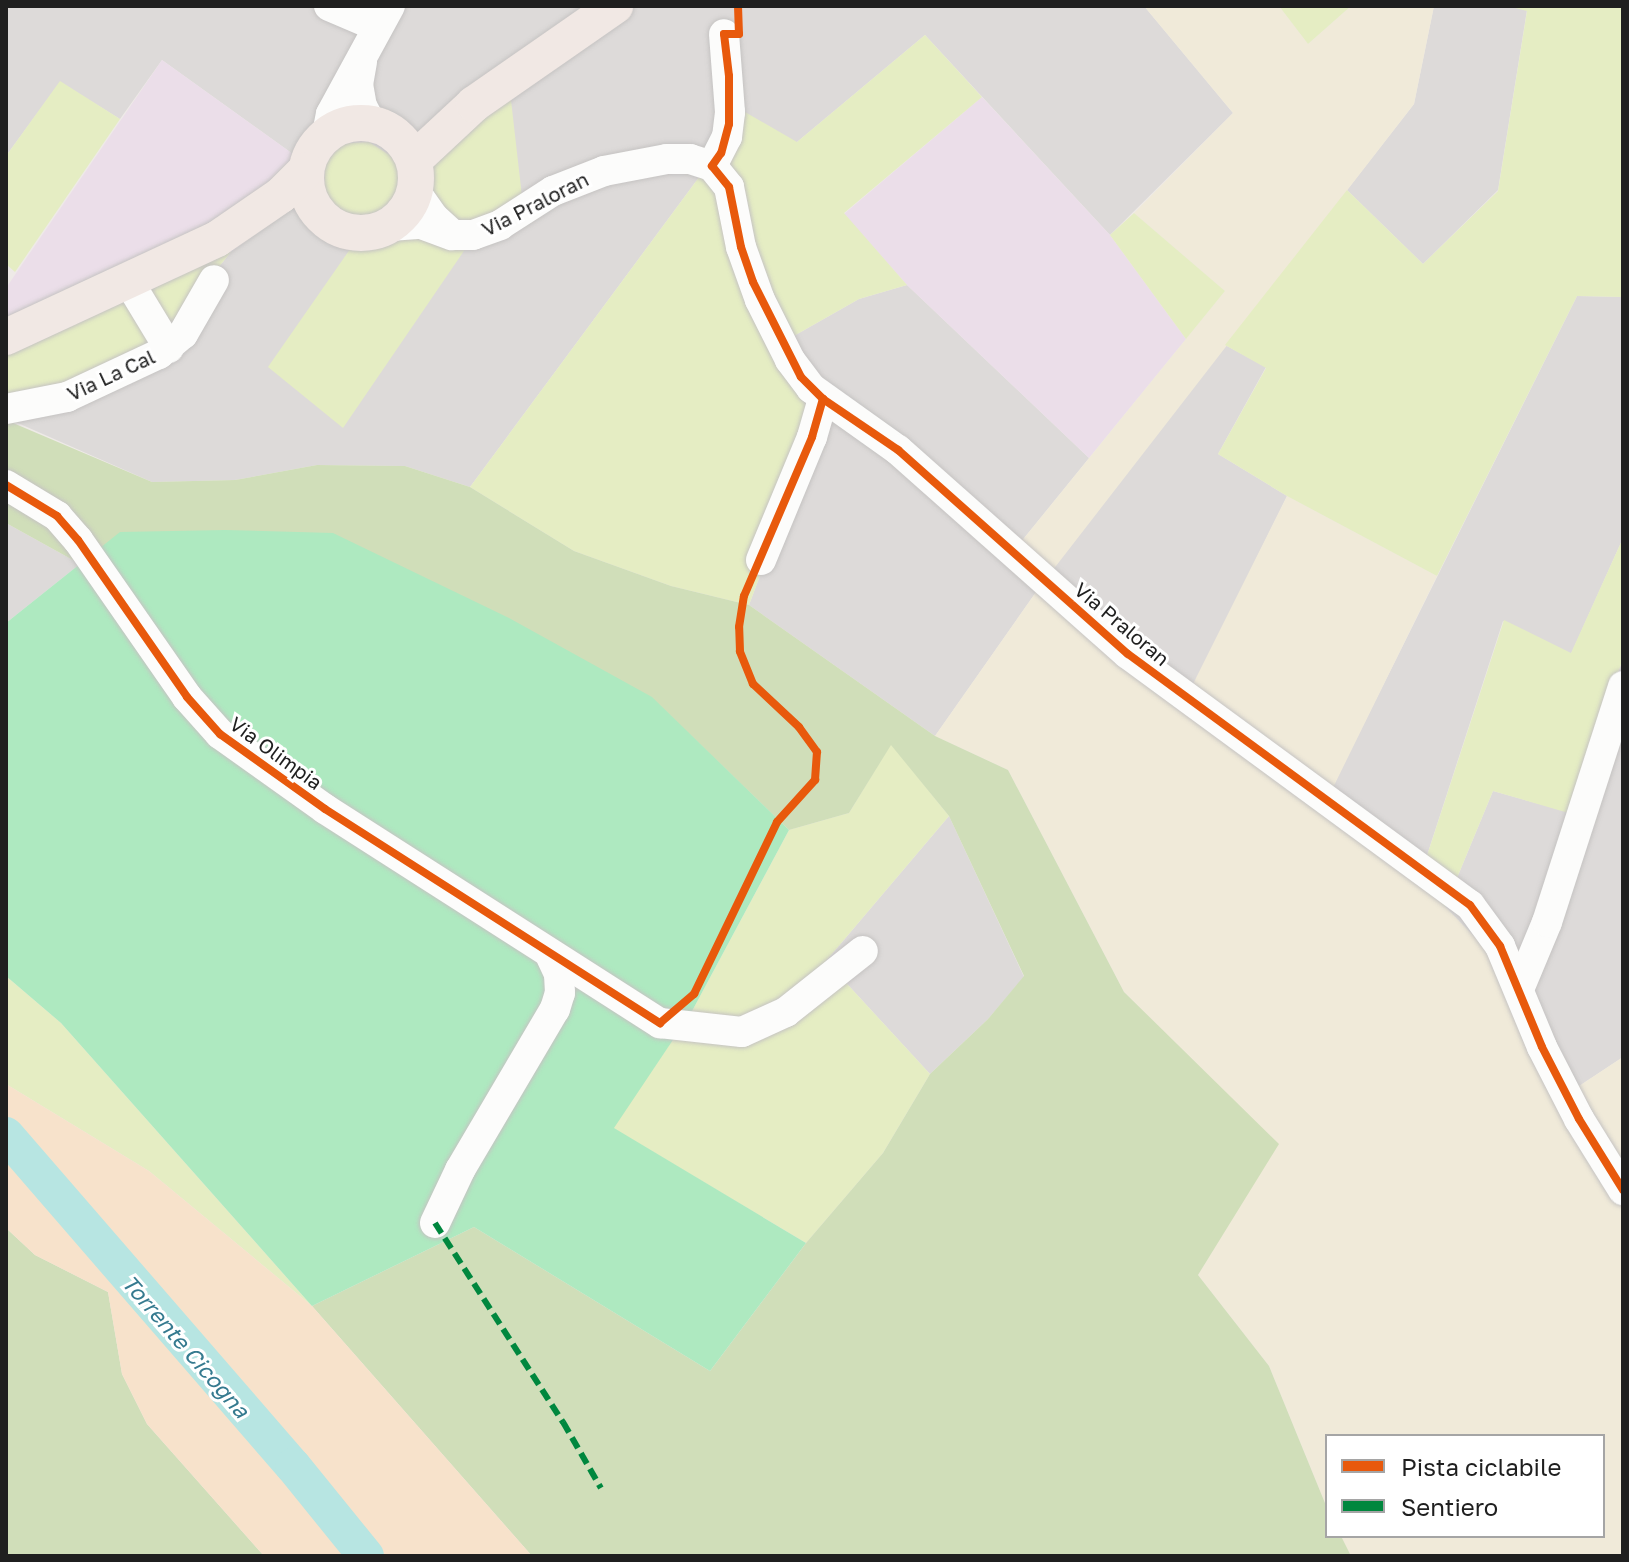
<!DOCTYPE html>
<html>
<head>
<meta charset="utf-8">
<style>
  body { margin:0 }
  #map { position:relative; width:1629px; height:1562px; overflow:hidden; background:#eeeae7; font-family:"Golos Text",sans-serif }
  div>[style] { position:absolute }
  .residential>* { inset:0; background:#dddad9 }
  .industrial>* { inset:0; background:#ebdee9 }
  .farmland>* { inset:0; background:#f0ead9 }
  .grass>* { inset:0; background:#e5edc3 }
  .forest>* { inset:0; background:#d0deb9 }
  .sand>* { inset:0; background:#f7e2cb }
  .pitch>* { inset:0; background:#aee9c0 }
  .river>* { height:36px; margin:-18px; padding:0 18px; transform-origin:18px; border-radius:18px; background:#b7e5e2 }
  .roads { filter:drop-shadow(0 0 2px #c5c3c2) drop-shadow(0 0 2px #c5c3c2) }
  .minor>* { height:30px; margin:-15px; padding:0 15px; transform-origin:15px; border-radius:15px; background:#fcfcfb }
  .major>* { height:36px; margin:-18px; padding:0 18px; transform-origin:18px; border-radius:18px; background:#f1e8e4 }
  .major>.ring { margin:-18px; padding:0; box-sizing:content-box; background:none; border:36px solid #f1e8e4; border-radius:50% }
  .quiet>* { height:6px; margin-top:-3px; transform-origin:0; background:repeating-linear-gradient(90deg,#00873e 0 12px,transparent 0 18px) }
  .cycleway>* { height:8px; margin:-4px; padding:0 4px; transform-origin:4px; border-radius:4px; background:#e8590c }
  span { translate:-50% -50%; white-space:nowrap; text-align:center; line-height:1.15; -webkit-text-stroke:6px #fff; paint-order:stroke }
  .street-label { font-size:20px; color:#1f1f1f }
  .water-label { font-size:22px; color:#357a8f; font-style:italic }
  .frame { position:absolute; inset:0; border:8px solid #1f1f1f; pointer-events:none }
  .legend { position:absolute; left:1325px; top:1434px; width:280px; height:104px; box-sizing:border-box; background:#fff; border:2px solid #a5a5a5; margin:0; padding:10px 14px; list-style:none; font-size:24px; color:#1f1f1f }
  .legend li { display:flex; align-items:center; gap:16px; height:40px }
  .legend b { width:40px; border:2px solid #a5a5a5 }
</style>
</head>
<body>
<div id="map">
  <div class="residential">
    <i style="clip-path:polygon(6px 6px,1144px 6px,1233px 113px,1110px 235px,925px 35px,797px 142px,711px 161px,470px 487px,405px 466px,317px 465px,235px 480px,152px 482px,11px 420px,156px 344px,231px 252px,299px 204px,355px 241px,343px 428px,364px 170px,336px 185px,162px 60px,120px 119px,60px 82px,6px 156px)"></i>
    <i style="clip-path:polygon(1434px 6px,1508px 6px,1527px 10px,1498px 190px,1423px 264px,1347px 190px,1414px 104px)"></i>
    <i style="clip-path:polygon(907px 285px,1089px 458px,1016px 548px,1048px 575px,1225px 345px,1266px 367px,1218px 454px,1287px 496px,1190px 693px,1048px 575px,935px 736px,749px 605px,828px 394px,785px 341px,859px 299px)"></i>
    <i style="clip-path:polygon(1577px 296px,1623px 297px,1623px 538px,1571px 654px,1503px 621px,1419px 880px,1322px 808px)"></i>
    <i style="clip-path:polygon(6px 523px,80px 564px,6px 623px)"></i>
    <i style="clip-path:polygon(1623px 658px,1623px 1057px,1570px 1092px,1503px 966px,1445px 907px,1493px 791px,1572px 813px)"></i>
    <i style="clip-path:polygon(949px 816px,1024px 977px,988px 1019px,930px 1074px,826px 961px)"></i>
  </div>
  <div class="industrial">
    <i style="clip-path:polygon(162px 60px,336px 185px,299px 204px,231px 252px,15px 351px,6px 334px,6px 288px)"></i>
    <i style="clip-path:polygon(982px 97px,1110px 235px,1186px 339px,1089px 458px,907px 285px,844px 214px)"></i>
  </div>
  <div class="farmland">
    <i style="clip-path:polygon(1144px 6px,1279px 6px,1308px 44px,1351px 6px,1434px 6px,1414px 104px,1049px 575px,1189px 692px,1287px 496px,1437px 576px,1323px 808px,1419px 880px,1503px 966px,1570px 1092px,1623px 1057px,1623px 1556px,1351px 1556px,1341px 1536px,1603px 1536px,1603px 1436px,1327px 1436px,1327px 1508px,1269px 1366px,1198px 1275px,1278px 1144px,1124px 992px,1008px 770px,935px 736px,1048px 575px,1016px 548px,1225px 291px,1134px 213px,1233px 113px)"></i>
  </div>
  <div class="grass">
    <i style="clip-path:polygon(1279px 6px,1351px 6px,1308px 44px)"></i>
    <i style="clip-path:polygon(1508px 6px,1623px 6px,1623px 297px,1577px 296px,1437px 576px,1287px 496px,1218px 454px,1266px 368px,1225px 345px,1347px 190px,1423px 264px,1498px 191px,1527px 11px)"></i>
    <i style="clip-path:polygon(925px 35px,982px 97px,844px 213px,907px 285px,859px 299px,785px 341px,828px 394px,749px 605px,671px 586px,574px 551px,470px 487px,711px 161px,726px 101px,797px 142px)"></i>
    <i style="clip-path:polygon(508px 74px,523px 205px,468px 245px,343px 428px,268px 367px,355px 242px,299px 204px,324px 191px,325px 164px,339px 147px,348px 143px,369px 142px,388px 154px)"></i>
    <i style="clip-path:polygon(60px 81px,120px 119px,15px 272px,6px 264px,6px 156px)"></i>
    <i style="clip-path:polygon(1134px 213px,1225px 291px,1186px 339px,1110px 235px)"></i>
    <i style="clip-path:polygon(231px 252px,156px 344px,6px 420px,6px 354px)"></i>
    <i style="clip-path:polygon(1623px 538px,1623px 658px,1572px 814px,1493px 791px,1445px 907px,1419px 880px,1504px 620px,1571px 653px)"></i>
    <i style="clip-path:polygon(891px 744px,949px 816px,826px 961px,930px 1074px,883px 1153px,806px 1243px,613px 1128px,691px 1013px,789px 830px,849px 813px)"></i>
    <i style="clip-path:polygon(6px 976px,61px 1023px,312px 1306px,149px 1171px,6px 1084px)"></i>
  </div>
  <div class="forest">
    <i style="clip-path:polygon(6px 420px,152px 482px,235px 480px,317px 465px,405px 466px,470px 487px,574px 551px,671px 586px,749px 605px,935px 736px,1008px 770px,1124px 992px,1279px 1144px,1198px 1275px,1269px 1366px,1327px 1508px,1327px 1536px,1341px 1536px,1351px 1556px,532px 1556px,312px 1306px,474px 1227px,710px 1371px,806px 1243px,883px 1153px,930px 1074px,988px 1019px,1024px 976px,949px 816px,891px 745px,849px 813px,789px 830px,651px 697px,80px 564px,6px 523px)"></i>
    <i style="clip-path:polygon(6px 1228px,35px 1255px,108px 1292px,122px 1374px,147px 1424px,264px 1556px,6px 1556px)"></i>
  </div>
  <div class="sand">
    <i style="clip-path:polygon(6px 1084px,149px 1171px,312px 1306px,532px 1556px,264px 1556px,147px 1424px,122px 1374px,108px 1292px,35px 1255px,6px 1228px)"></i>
  </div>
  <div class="pitch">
    <i style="clip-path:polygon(225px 530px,333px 533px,509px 618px,652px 697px,789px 830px,691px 1013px,614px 1128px,806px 1243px,710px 1371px,474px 1227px,312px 1306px,61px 1023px,6px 976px,6px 623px,120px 532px)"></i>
  </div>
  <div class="river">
    <i style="left:6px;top:1135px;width:438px;rotate:49.1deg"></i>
    <i style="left:293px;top:1466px;width:116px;rotate:51deg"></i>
  </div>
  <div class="roads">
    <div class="minor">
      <i style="left:329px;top:6px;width:51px;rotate:23.1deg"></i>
      <i style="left:362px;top:62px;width:22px;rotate:100deg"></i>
      <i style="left:358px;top:84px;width:22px;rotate:80deg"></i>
      <i style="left:362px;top:106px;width:19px;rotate:62deg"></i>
      <i style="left:327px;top:134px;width:20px;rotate:-79deg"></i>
      <i style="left:331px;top:114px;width:123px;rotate:-61.4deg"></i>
      <i style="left:712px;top:166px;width:33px;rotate:-63deg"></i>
      <i style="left:727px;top:137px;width:25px;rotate:-83deg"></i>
      <i style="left:730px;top:112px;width:78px;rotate:-94.4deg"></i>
      <i style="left:415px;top:191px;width:32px;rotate:55deg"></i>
      <i style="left:433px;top:217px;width:24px;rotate:42deg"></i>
      <i style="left:390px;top:226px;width:31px;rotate:-4deg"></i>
      <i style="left:421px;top:224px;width:33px;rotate:20deg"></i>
      <i style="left:452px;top:235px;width:21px"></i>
      <i style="left:473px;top:235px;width:29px;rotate:-20deg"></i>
      <i style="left:500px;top:225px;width:63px;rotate:-32.7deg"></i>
      <i style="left:553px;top:191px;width:55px;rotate:-21.4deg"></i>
      <i style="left:604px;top:171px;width:64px;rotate:-10.8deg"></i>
      <i style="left:667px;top:159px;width:23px"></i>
      <i style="left:690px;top:159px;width:23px;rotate:18deg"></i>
      <i style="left:712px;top:166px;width:27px;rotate:51deg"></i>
      <i style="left:729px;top:187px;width:61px;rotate:78.7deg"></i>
      <i style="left:741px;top:247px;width:56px;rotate:70.3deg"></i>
      <i style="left:760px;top:300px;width:67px;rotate:63.4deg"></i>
      <i style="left:790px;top:360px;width:35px;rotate:53deg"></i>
      <i style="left:811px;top:388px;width:107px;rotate:35.5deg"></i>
      <i style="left:898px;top:450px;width:307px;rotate:41.6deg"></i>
      <i style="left:1128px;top:654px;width:424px;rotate:36.3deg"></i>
      <i style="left:1470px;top:905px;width:51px;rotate:53.8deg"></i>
      <i style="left:1500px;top:946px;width:109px;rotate:67.4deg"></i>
      <i style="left:1542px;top:1047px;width:81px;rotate:62.8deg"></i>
      <i style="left:1579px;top:1119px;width:84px;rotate:58.2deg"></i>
      <i style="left:129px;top:282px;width:77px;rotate:58.8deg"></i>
      <i style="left:6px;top:409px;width:62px;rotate:-11.1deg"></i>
      <i style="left:67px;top:397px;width:102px;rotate:-25.1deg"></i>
      <i style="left:159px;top:354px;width:31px;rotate:-40deg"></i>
      <i style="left:183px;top:334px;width:62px;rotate:-60.1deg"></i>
      <i style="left:6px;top:485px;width:60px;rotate:31.3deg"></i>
      <i style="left:57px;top:516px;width:32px;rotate:49deg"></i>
      <i style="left:78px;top:540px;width:191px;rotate:55.2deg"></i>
      <i style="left:187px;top:697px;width:50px;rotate:48.3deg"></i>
      <i style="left:220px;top:734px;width:129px;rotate:35.5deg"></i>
      <i style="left:325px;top:809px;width:398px;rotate:32.6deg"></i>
      <i style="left:660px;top:1023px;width:82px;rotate:6.3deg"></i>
      <i style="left:742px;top:1032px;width:48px;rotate:-24.4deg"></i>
      <i style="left:786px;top:1012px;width:98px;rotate:-38.4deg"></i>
      <i style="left:761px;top:560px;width:133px;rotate:-67.5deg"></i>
      <i style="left:812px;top:437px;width:40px;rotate:-74deg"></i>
      <i style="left:1520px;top:987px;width:70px;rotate:-67.4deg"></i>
      <i style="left:1547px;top:922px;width:248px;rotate:-72.1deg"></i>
      <i style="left:435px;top:1223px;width:59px;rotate:-64.7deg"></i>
      <i style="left:460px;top:1170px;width:187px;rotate:-59.5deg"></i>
      <i style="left:555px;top:1009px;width:17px;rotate:-73deg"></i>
      <i style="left:560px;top:993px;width:19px;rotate:-93deg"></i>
      <i style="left:559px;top:974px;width:21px;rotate:-115deg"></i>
    </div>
    <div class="major">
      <i class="ring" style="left:306px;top:123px;width:74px;height:74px"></i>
      <i style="left:414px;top:160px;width:82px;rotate:-43deg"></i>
      <i style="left:474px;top:104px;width:172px;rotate:-34.8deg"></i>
      <i style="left:6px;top:337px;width:233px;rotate:-24.9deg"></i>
      <i style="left:217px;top:239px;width:78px;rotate:-34.5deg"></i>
      <i style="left:281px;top:195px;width:35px;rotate:-45deg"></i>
    </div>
  </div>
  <div class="quiet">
    <i style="left:435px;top:1223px;width:237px;rotate:57.3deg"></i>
    <i style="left:563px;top:1422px;width:76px;rotate:60.1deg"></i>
  </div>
  <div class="cycleway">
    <i style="left:738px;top:6px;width:28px;rotate:88deg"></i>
    <i style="left:739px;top:34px;width:15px;rotate:180deg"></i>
    <i style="left:724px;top:34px;width:42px;rotate:83.2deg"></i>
    <i style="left:729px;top:76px;width:48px;rotate:90deg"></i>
    <i style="left:729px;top:124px;width:30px;rotate:105deg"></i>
    <i style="left:721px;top:153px;width:16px;rotate:125deg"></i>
    <i style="left:712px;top:166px;width:27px;rotate:51deg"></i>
    <i style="left:729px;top:187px;width:61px;rotate:78.7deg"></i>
    <i style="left:741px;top:247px;width:37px;rotate:71deg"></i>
    <i style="left:753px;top:282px;width:106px;rotate:63.2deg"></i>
    <i style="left:801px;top:377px;width:31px;rotate:45deg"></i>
    <i style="left:823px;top:399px;width:91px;rotate:34.2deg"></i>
    <i style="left:898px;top:450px;width:307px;rotate:41.6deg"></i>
    <i style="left:1128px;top:654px;width:424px;rotate:36.3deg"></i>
    <i style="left:1470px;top:905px;width:51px;rotate:53.8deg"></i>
    <i style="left:1500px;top:946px;width:109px;rotate:67.4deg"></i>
    <i style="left:1542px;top:1047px;width:81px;rotate:62.8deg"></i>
    <i style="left:1579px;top:1119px;width:84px;rotate:58.2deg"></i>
    <i style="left:6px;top:485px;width:60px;rotate:31.3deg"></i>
    <i style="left:57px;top:516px;width:32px;rotate:49deg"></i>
    <i style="left:78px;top:540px;width:191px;rotate:55.2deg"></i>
    <i style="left:187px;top:697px;width:50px;rotate:48.3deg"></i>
    <i style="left:220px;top:734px;width:129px;rotate:35.5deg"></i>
    <i style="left:325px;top:809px;width:398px;rotate:32.6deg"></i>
    <i style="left:660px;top:1023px;width:45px;rotate:-40.5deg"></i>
    <i style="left:694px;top:994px;width:191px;rotate:-64.2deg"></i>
    <i style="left:777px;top:822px;width:57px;rotate:-47.9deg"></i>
    <i style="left:815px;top:780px;width:28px;rotate:-86deg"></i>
    <i style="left:817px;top:752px;width:31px;rotate:-126deg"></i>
    <i style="left:799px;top:727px;width:63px;rotate:-136.9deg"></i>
    <i style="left:753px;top:684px;width:35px;rotate:-112deg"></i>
    <i style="left:740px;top:651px;width:24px;rotate:-92deg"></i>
    <i style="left:739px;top:627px;width:31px;rotate:-81deg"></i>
    <i style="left:744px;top:596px;width:173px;rotate:-66.8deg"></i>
    <i style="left:812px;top:437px;width:40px;rotate:-74deg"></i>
  </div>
  <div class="street-label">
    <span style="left:535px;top:204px;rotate:-27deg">Via Praloran</span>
    <span style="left:111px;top:375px;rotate:-25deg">Via La Cal</span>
    <span style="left:1122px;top:624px;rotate:40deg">Via Praloran</span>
    <span style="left:276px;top:753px;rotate:36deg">Via Olimpia</span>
  </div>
  <div class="water-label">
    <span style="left:186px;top:1346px;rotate:49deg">Torrente Cicogna</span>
  </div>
  <div class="frame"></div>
  <ul class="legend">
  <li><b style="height:10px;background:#e8590c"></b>Pista ciclabile</li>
  <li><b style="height:10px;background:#00873e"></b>Sentiero</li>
  </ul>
</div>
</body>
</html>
